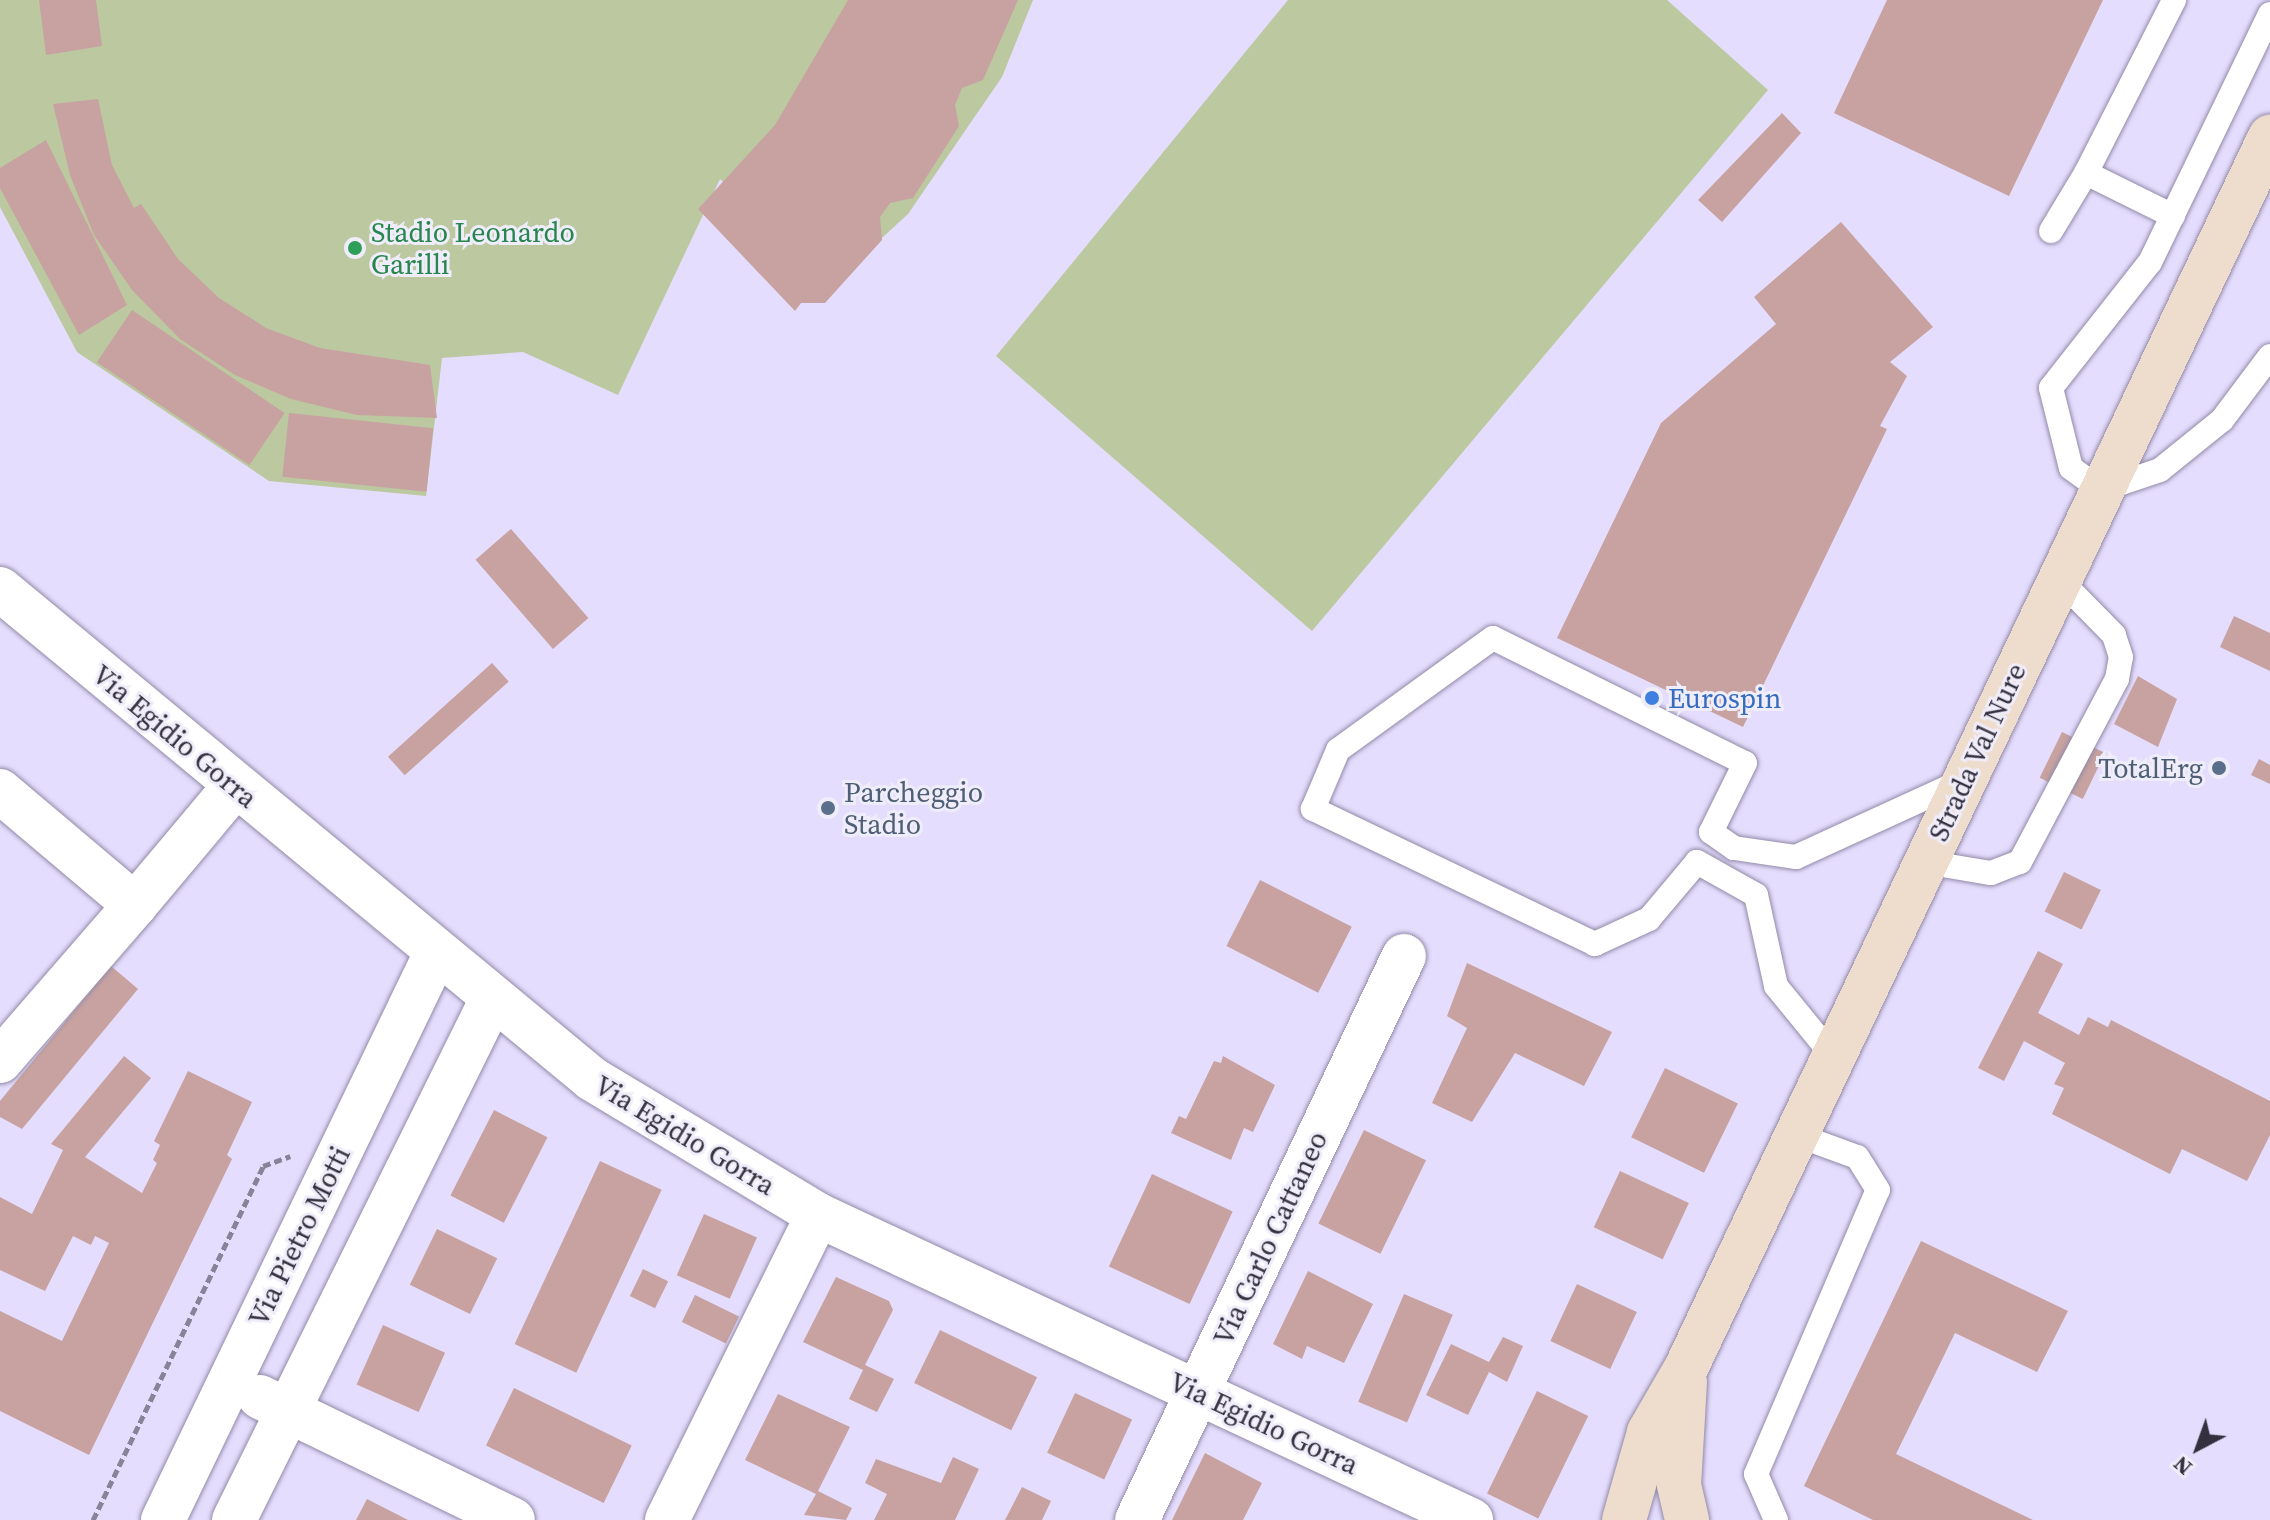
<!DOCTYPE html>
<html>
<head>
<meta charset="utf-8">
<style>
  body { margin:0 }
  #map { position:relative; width:2270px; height:1520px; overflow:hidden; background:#e5ddfd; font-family:"Source Serif 4",serif }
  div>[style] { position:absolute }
  .green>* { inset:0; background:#bcc89f }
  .building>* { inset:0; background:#c7a2a0; transform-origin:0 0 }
  .path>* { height:5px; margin-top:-2.5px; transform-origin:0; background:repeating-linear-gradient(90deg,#898399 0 8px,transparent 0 12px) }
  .roads { filter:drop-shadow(0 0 2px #928aa8) drop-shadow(0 0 2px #928aa8) }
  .service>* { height:24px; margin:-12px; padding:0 12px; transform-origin:12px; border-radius:12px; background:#fff }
  .minor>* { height:44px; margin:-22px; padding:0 22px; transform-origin:22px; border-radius:22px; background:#fff }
  .secondary>* { height:44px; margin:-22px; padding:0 22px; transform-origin:22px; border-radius:22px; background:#eedccd }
  .dots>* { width:22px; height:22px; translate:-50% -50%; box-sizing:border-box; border:4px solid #f0edfa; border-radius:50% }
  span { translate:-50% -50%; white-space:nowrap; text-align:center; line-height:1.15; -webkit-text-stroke:6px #f0edfa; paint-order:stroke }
  .leisure-label { font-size:28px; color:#27864d }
  .left { translate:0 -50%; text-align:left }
  .shop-label { font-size:28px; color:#366cbe }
  .street-label { font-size:28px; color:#34303d }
  .service-label { font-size:28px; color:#4e5e75 }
  .right { translate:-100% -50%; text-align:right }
  .north { position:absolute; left:2158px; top:1408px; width:80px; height:80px; -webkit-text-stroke:6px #f0edfa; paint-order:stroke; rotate:221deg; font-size:22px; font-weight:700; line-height:32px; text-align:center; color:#34303d }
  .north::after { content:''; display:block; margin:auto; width:28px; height:36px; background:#34303d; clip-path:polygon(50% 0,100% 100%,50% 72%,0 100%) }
</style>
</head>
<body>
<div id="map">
  <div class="green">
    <i style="clip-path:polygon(0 0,1033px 0,1002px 77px,908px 214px,834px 282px,720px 179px,618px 395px,523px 352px,442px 358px,426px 496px,269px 481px,77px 352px,0 207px)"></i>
    <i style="clip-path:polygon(1288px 0,1667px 0,1768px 90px,1312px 631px,996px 356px)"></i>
  </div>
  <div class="building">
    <i style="clip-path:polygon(39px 0,96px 0,102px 46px,46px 55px)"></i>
    <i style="clip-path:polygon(848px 0,1018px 0,983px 80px,962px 88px,955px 105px,959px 126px,913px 198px,890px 203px,880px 217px,882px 240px,825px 303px,801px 303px,795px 311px,698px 209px,775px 125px)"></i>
    <i style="clip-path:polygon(1887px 0,2103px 0,2009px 196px,1834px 113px)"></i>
    <i style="clip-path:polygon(98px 99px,112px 165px,134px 208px,141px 204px,178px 259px,219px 298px,266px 328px,320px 348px,430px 365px,437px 418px,357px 415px,291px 399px,235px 375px,180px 339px,132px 290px,94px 235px,70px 175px,53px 104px)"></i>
    <i style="clip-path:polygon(1782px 113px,1801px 133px,1722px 222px,1698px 200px)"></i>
    <i style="clip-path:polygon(46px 140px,127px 305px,79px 335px,0 188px,0 168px)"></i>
    <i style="clip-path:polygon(1841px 222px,1933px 327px,1890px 362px,1907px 376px,1880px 426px,1887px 429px,1743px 727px,1557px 638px,1661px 423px,1776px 324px,1754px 297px)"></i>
    <i style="left:132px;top:310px;width:184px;height:63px;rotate:34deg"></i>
    <i style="left:289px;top:413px;width:145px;height:64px;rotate:6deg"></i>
    <i style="left:511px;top:529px;width:118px;height:47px;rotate:49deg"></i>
    <i style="clip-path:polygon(2234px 616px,2270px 633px,2270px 671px,2220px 647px)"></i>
    <i style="left:492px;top:663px;width:25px;height:140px;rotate:48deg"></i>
    <i style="clip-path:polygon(2138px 676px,2177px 699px,2158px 747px,2114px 724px)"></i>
    <i style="left:2062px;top:732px;width:48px;height:51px;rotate:26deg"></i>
    <i style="clip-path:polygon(2259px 759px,2270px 765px,2270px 784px,2251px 775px)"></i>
    <i style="left:2064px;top:872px;width:41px;height:44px;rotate:26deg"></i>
    <i style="left:1260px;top:880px;width:103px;height:74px;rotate:27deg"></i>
    <i style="clip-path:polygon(2038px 951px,2063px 964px,2038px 1013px,2079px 1035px,2088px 1017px,2108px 1027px,2111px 1020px,2270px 1101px,2270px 1135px,2247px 1181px,2182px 1149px,2170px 1174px,2052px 1114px,2064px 1088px,2054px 1084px,2065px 1063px,2024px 1041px,2004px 1081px,1978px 1068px)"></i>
    <i style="clip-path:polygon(1467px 963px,1612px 1032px,1584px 1086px,1515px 1053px,1472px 1122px,1432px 1103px,1467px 1028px,1447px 1016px)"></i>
    <i style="clip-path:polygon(111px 966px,138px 989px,22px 1129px,0 1117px,0 1101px)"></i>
    <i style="clip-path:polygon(124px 1056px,151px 1078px,85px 1157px,142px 1193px,157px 1163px,153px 1160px,160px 1145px,154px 1141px,188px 1071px,252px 1102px,227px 1155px,232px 1159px,89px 1455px,0 1411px,0 1311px,62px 1341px,109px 1243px,95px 1236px,91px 1245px,73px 1236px,45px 1291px,0 1270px,0 1197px,32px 1214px,63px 1150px,51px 1144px)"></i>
    <i style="clip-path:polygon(1223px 1056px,1275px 1085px,1253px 1132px,1244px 1128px,1231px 1160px,1171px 1133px,1179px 1116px,1186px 1119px,1214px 1061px,1221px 1063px)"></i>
    <i style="left:1665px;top:1068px;width:81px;height:77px;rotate:26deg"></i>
    <i style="left:494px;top:1110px;width:60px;height:96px;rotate:27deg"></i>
    <i style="left:1364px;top:1130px;width:69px;height:104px;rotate:26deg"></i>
    <i style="left:600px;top:1161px;width:68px;height:202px;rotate:25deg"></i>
    <i style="left:1620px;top:1171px;width:76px;height:62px;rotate:25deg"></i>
    <i style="left:1152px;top:1174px;width:89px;height:102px;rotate:25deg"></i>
    <i style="left:704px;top:1214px;width:58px;height:67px;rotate:24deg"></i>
    <i style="left:437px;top:1229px;width:67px;height:62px;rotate:26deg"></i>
    <i style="clip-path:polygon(1921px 1241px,2068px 1311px,2037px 1372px,1955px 1333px,1896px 1454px,2033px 1520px,1873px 1520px,1804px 1486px)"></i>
    <i style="left:643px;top:1269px;width:28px;height:30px;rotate:26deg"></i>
    <i style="clip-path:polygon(1308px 1271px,1373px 1304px,1344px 1363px,1307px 1346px,1302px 1359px,1273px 1344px)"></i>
    <i style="clip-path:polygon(836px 1277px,889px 1301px,893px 1310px,865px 1365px,894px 1379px,877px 1412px,849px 1399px,863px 1370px,803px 1342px)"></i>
    <i style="left:1577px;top:1284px;width:66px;height:63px;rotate:25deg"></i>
    <i style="left:1404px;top:1294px;width:53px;height:117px;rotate:23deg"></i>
    <i style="left:695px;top:1295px;width:49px;height:30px;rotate:26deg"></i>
    <i style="left:383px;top:1325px;width:68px;height:65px;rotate:24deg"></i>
    <i style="left:940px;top:1330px;width:108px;height:59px;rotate:26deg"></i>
    <i style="clip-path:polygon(1503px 1337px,1523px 1346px,1507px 1382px,1489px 1372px,1468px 1415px,1426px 1395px,1451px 1344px,1489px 1362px)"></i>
    <i style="left:514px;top:1388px;width:131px;height:64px;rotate:26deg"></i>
    <i style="left:1537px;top:1391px;width:57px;height:114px;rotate:26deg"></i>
    <i style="left:1075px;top:1393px;width:63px;height:66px;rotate:25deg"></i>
    <i style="clip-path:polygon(778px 1394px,850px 1427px,818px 1491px,852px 1508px,846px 1520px,804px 1515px,816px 1494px,745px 1460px)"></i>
    <i style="clip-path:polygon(1205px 1453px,1262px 1483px,1243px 1520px,1172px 1520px)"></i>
    <i style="clip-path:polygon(953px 1457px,979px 1469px,955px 1520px,874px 1520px,887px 1494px,865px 1483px,876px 1459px,941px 1483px)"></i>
    <i style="clip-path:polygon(1022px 1487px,1051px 1501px,1042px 1520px,1005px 1520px)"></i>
    <i style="clip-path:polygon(367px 1499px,408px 1520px,356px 1520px)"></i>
  </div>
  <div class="path">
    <i style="left:93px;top:1520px;width:393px;rotate:-64.3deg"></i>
    <i style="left:263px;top:1166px;width:29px;rotate:-20deg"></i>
  </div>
  <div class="roads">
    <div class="service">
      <i style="left:2270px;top:14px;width:276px;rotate:115.8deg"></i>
      <i style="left:2150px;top:262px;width:160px;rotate:128.2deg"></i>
      <i style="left:2051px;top:388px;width:82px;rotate:76deg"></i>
      <i style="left:2071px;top:468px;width:37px;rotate:36deg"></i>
      <i style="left:2101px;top:490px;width:62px;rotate:-18.7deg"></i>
      <i style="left:2160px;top:470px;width:80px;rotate:-38.9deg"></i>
      <i style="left:2222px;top:420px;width:80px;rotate:-53.1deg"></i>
      <i style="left:2173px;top:216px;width:97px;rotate:-153.7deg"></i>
      <i style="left:2086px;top:173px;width:194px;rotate:-63deg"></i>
      <i style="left:2051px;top:231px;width:68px;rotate:-58.9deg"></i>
      <i style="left:1925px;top:862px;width:67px;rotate:9.5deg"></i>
      <i style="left:1991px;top:873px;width:31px;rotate:-21deg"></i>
      <i style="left:2020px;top:862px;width:207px;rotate:-62.1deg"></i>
      <i style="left:2117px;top:679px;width:22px;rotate:-80deg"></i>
      <i style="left:2121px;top:657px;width:23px;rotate:-108deg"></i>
      <i style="left:2114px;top:635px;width:78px;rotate:-134.5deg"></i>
      <i style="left:1833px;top:1056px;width:90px;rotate:-129.2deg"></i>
      <i style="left:1776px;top:986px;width:93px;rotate:-102.4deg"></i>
      <i style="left:1756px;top:895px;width:68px;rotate:-150.8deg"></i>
      <i style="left:1697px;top:862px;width:75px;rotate:130.1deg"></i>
      <i style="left:1649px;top:919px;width:60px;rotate:155.2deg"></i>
      <i style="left:1595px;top:944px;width:313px;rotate:-154.4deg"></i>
      <i style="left:1313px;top:809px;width:64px;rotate:-67deg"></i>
      <i style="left:1338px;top:750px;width:191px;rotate:-35.9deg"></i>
      <i style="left:1493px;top:638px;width:281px;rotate:26.4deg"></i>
      <i style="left:1745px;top:763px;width:77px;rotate:116.2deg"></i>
      <i style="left:1711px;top:832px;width:28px;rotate:35deg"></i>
      <i style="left:1734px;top:848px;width:63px;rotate:8.3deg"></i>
      <i style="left:1796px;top:857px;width:185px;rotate:-24.6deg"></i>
      <i style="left:1776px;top:1520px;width:50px;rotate:-113.5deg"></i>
      <i style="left:1756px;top:1474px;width:309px;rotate:-66.8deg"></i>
      <i style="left:1878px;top:1190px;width:39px;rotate:-122deg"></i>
      <i style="left:1857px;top:1157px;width:64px;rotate:-159.9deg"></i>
    </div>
    <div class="minor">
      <i style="left:0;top:589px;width:768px;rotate:39.61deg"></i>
      <i style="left:592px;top:1079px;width:264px;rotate:31deg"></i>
      <i style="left:818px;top:1215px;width:721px;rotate:25.04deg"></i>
      <i style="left:0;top:791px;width:177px;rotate:40.2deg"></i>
      <i style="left:135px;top:905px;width:155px;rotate:-50deg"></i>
      <i style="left:0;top:1061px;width:206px;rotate:-49.1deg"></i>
      <i style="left:260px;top:1397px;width:281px;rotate:25.9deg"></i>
      <i style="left:163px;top:1520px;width:629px;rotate:-64.29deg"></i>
      <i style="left:234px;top:1520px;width:581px;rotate:-63.66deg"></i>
      <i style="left:667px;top:1520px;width:340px;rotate:-63.7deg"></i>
      <i style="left:1137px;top:1520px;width:624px;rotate:-64.67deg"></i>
    </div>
    <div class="secondary">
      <i style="left:1685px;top:1382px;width:103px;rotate:93.3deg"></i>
      <i style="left:1679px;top:1485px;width:36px;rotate:77deg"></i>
      <i style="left:1624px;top:1520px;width:91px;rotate:-74.1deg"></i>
      <i style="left:1649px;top:1432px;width:74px;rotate:-60deg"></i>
      <i style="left:1686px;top:1368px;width:1363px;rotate:-64.62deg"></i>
    </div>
  </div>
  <div class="dots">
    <i style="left:355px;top:248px;background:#2e9e5b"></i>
    <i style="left:1652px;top:698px;background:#3f7fe0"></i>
    <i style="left:2219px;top:768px;background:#5c6f8a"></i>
    <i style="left:828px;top:808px;background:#5c6f8a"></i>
  </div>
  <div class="leisure-label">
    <span class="left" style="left:371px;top:248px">Stadio Leonardo<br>Garilli</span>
  </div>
  <div class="shop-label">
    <span class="left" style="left:1668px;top:698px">Eurospin</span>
  </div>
  <div class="street-label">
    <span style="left:175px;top:736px;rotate:40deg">Via Egidio Gorra</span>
    <span style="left:1977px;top:752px;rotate:-65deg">Strada Val Nure</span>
    <span style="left:685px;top:1135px;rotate:31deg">Via Egidio Gorra</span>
    <span style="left:299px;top:1236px;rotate:-64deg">Via Pietro Motti</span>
    <span style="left:1270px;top:1238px;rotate:-65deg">Via Carlo Cattaneo</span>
    <span style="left:1264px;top:1423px;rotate:25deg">Via Egidio Gorra</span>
  </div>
  <div class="service-label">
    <span class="right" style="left:2203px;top:768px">TotalErg</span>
    <span class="left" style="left:844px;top:808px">Parcheggio<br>Stadio</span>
  </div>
  <div class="north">N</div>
</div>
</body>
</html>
